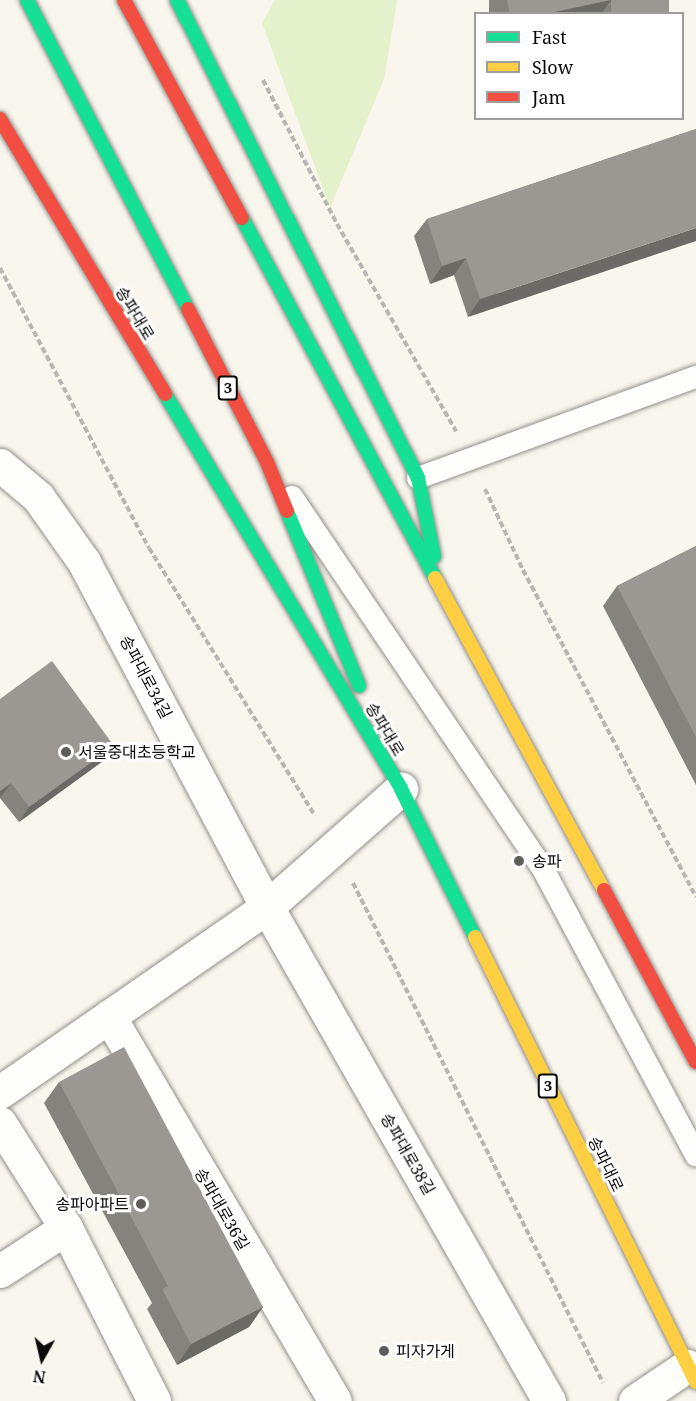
<!DOCTYPE html>
<html>
<head>
<meta charset="utf-8">
<style>
  body { margin:0 }
  #map { position:relative; width:696px; height:1401px; overflow:hidden; background:#f9f6ed; font-family:"Noto Serif","Noto Sans KR",serif }
  div>[style] { position:absolute }
  .green>* { inset:0; background:#e5f1ca }
  .path>* { height:4px; margin-top:-2px; transform-origin:0; background:repeating-linear-gradient(90deg,#b7b6b5 0 6px,transparent 0 9px) }
  .roads { filter:drop-shadow(0 0 2px #92908c) drop-shadow(0 0 2px #92908c) }
  .lane>* { height:22px; margin:-11px; padding:0 11px; transform-origin:11px; border-radius:11px; background:#fefefc }
  .street>* { height:33px; margin:-16.5px; padding:0 16.5px; transform-origin:16.5px; border-radius:16.5px; background:#fefefc }
  .fast>* { height:14px; margin:-7px; padding:0 7px; transform-origin:7px; border-radius:7px; background:#16e098 }
  .slow>* { height:14px; margin:-7px; padding:0 7px; transform-origin:7px; border-radius:7px; background:#ffcf43 }
  .jam>* { height:14px; margin:-7px; padding:0 7px; transform-origin:7px; border-radius:7px; background:#f24e42 }
  .wall>* { inset:0; background:#85837e; transform-origin:0 0 }
  .shaded-wall>* { inset:0; background:#6c6a67 }
  .building>* { inset:0; background:#9b9893; transform-origin:0 0 }
  .dots>* { width:16px; height:16px; translate:-50% -50%; box-sizing:border-box; border:3px solid #fff; border-radius:50% }
  span { translate:-50% -50%; white-space:nowrap; text-align:center; line-height:1.15; -webkit-text-stroke:6px #fff; paint-order:stroke }
  .shield-label span { padding:2px 4px; background:#fff; border:2px solid; border-radius:4px; -webkit-text-stroke-width:0 }
  .shield-label { font-size:15px; color:#0a0a0a; font-weight:700 }
  .street-label { font-size:16px; color:#0a0a0a }
  .poi-label { font-size:16px; color:#0a0a0a }
  .left { translate:0 -50%; text-align:left }
  .right { translate:-100% -50%; text-align:right }
  .legend { position:absolute; left:474px; top:12px; width:210px; height:108px; box-sizing:border-box; background:#fff; border:2px solid #9d9d9d; margin:0; padding:8px 10px; list-style:none; font-size:18px; color:#0a0a0a }
  .legend li { display:flex; align-items:center; gap:12px; height:30px }
  .legend b { width:30px; border:2px solid #9d9d9d }
  .north { position:absolute; left:12px; top:1329px; width:60px; height:60px; -webkit-text-stroke:4px #fff; paint-order:stroke; rotate:188deg; font-size:16px; font-weight:700; line-height:24px; text-align:center; color:#0a0a0a }
  .north::after { content:''; display:block; margin:auto; width:21px; height:27px; background:#0a0a0a; clip-path:polygon(50% 0,100% 100%,50% 72%,0 100%) }
</style>
</head>
<body>
<div id="map">
  <div class="green">
    <i style="clip-path:polygon(275px 0,397px 0,384px 79px,330px 208px,262px 23px)"></i>
  </div>
  <div class="path">
    <i style="left:263px;top:80px;width:162px;rotate:62.8deg"></i>
    <i style="left:337px;top:224px;width:239px;rotate:60.1deg"></i>
    <i style="left:0;top:268px;width:317px;rotate:62deg"></i>
    <i style="left:149px;top:548px;width:315px;rotate:58.2deg"></i>
    <i style="left:485px;top:489px;width:89px;rotate:64.9deg"></i>
    <i style="left:523px;top:570px;width:370px;rotate:62.1deg"></i>
    <i style="left:353px;top:883px;width:559px;rotate:63.43deg"></i>
  </div>
  <div class="roads">
    <div class="lane">
      <i style="left:418px;top:478px;width:296px;rotate:-20deg"></i>
      <i style="left:292px;top:497px;width:447px;rotate:56deg"></i>
      <i style="left:542px;top:867px;width:327px;rotate:61.9deg"></i>
    </div>
    <div class="street">
      <i style="left:0;top:465px;width:50px;rotate:40.1deg"></i>
      <i style="left:38px;top:497px;width:80px;rotate:54.7deg"></i>
      <i style="left:84px;top:562px;width:391px;rotate:62.1deg"></i>
      <i style="left:267px;top:907px;width:569px;rotate:60.28deg"></i>
      <i style="left:109px;top:1016px;width:446px;rotate:59.6deg"></i>
      <i style="left:0;top:1092px;width:325px;rotate:-34.7deg"></i>
      <i style="left:267px;top:907px;width:179px;rotate:-41.4deg"></i>
      <i style="left:0;top:1123px;width:124px;rotate:57.8deg"></i>
      <i style="left:66px;top:1228px;width:194px;rotate:63deg"></i>
      <i style="left:0;top:1271px;width:79px;rotate:-33.1deg"></i>
      <i style="left:635px;top:1401px;width:63px;rotate:-33.9deg"></i>
    </div>
    <div class="fast">
      <i style="left:27px;top:0;width:348px;rotate:62.5deg"></i>
      <i style="left:177px;top:0;width:535px;rotate:63.24deg"></i>
      <i style="left:418px;top:478px;width:80px;rotate:78.4deg"></i>
      <i style="left:242px;top:218px;width:408px;rotate:61.8deg"></i>
      <i style="left:165px;top:394px;width:460px;rotate:59.1deg"></i>
      <i style="left:401px;top:789px;width:165px;rotate:63.4deg"></i>
      <i style="left:287px;top:511px;width:189px;rotate:67.6deg"></i>
    </div>
    <div class="slow">
      <i style="left:435px;top:578px;width:355px;rotate:61.6deg"></i>
      <i style="left:475px;top:937px;width:497px;rotate:63.6deg"></i>
    </div>
    <div class="jam">
      <i style="left:124px;top:0;width:248px;rotate:61.6deg"></i>
      <i style="left:0;top:119px;width:321px;rotate:59deg"></i>
      <i style="left:188px;top:309px;width:172px;rotate:62.7deg"></i>
      <i style="left:267px;top:462px;width:53px;rotate:67.8deg"></i>
      <i style="left:604px;top:890px;width:195px;rotate:61.9deg"></i>
    </div>
  </div>
  <div class="wall">
    <i style="left:489px;top:0;width:180px;height:14px"></i>
    <i style="clip-path:polygon(696px 129px,468px 317px,454px 275px,430px 284px,414px 236px,427px 219px)"></i>
    <i style="clip-path:polygon(696px 546px,696px 785px,603px 606px,617px 586px)"></i>
    <i style="clip-path:polygon(0 699px,103px 761px,19px 822px,0 798px)"></i>
    <i style="clip-path:polygon(59px 1082px,263px 1307px,249px 1327px,177px 1365px,147px 1309px,152px 1303px,44px 1103px)"></i>
  </div>
  <div class="shaded-wall">
    <i style="clip-path:polygon(611px 0,601px 14px,545px 14px)"></i>
    <i style="clip-path:polygon(696px 228px,696px 241px,468px 317px,480px 299px)"></i>
    <i style="clip-path:polygon(466px 258px,454px 275px,430px 284px,442px 266px)"></i>
    <i style="clip-path:polygon(114px 746px,103px 761px,19px 822px,29px 807px)"></i>
    <i style="clip-path:polygon(11px 783px,0 798px,0 791px)"></i>
    <i style="clip-path:polygon(263px 1307px,249px 1327px,177px 1365px,191px 1344px)"></i>
  </div>
  <div class="building">
    <i style="clip-path:polygon(507px 0,610px 0,545px 14px,510px 14px)"></i>
    <i style="left:611px;top:0;width:58px;height:14px"></i>
    <i style="clip-path:polygon(696px 129px,696px 228px,480px 299px,466px 258px,442px 266px,427px 219px)"></i>
    <i style="clip-path:polygon(696px 546px,696px 737px,617px 586px)"></i>
    <i style="clip-path:polygon(52px 661px,114px 746px,29px 807px,11px 783px,0 791px,0 699px)"></i>
    <i style="clip-path:polygon(124px 1047px,263px 1307px,191px 1344px,162px 1289px,168px 1286px,59px 1082px)"></i>
  </div>
  <div class="dots">
    <i style="left:66px;top:752px;background:#5e5d59"></i>
    <i style="left:519px;top:861px;background:#5e5d59"></i>
    <i style="left:141px;top:1204px;background:#5e5d59"></i>
    <i style="left:384px;top:1351px;background:#5e5d59"></i>
  </div>
  <div class="shield-label">
    <span style="left:228px;top:388px">3</span>
    <span style="left:548px;top:1086px">3</span>
  </div>
  <div class="street-label">
    <span style="left:135px;top:313px;rotate:59deg">송파대로</span>
    <span style="left:146px;top:677px;rotate:62deg">송파대로34길</span>
    <span style="left:385px;top:729px;rotate:59deg">송파대로</span>
    <span style="left:408px;top:1154px;rotate:60deg">송파대로38길</span>
    <span style="left:606px;top:1164px;rotate:64deg">송파대로</span>
    <span style="left:222px;top:1209px;rotate:60deg">송파대로36길</span>
  </div>
  <div class="poi-label">
    <span class="left" style="left:78px;top:752px">서울중대초등학교</span>
    <span class="left" style="left:532px;top:861px">송파</span>
    <span class="right" style="left:129px;top:1204px">송파아파트</span>
    <span class="left" style="left:396px;top:1351px">피자가게</span>
  </div>
  <ul class="legend">
  <li><b style="height:8px;background:#16e098"></b>Fast</li>
  <li><b style="height:8px;background:#ffcf43"></b>Slow</li>
  <li><b style="height:8px;background:#f24e42"></b>Jam</li>
  </ul>
  <div class="north">N</div>
</div>
</body>
</html>
